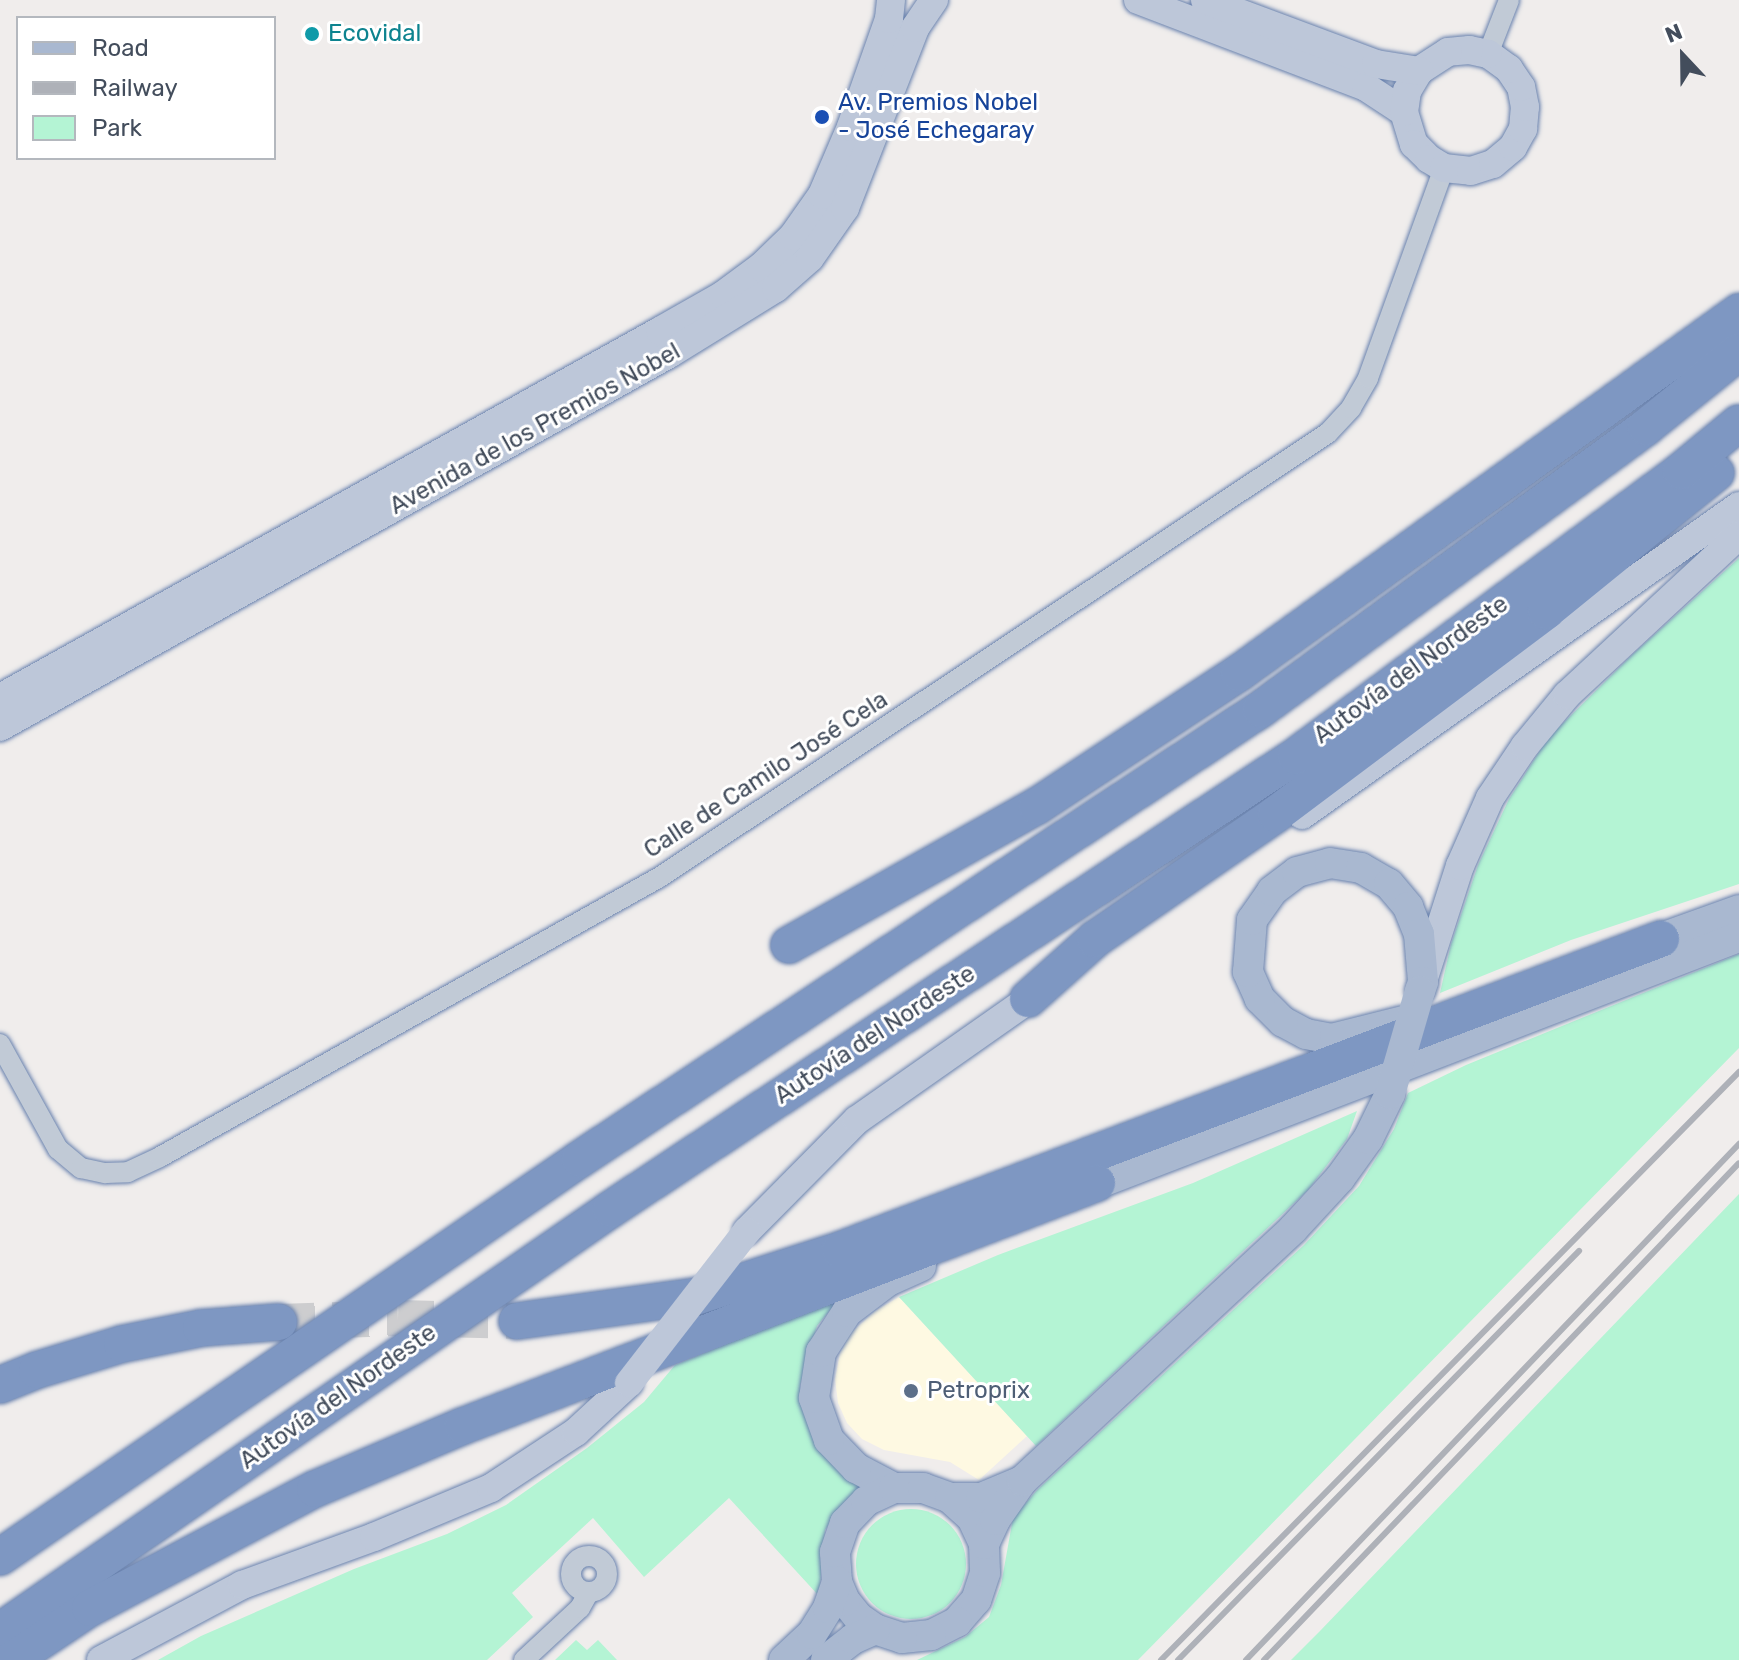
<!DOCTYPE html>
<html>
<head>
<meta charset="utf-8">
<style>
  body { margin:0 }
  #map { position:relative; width:1739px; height:1660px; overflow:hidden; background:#f0edec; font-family:Rubik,sans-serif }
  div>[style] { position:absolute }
  .commercial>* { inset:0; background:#fef9e2 }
  .green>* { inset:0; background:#b4f4d4 }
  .round { border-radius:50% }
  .highway-tunnel>* { height:36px; margin-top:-18px; transform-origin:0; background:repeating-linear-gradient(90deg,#cdcdcf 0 36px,transparent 0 54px) }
  .roads { filter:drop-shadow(0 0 2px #6982ae) drop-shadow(0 0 2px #6982ae) }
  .street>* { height:20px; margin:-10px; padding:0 10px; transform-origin:10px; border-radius:10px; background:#c1cad6 }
  .street>.ring { margin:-10px; padding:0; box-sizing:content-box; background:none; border:20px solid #c1cad6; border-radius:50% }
  .secondary>* { height:28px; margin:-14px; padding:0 14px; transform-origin:14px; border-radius:14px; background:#bdc7d9 }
  .primary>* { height:30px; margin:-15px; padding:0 15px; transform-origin:15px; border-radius:15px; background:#a9b8d0 }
  .highway>* { height:36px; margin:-18px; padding:0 18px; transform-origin:18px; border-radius:18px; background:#7e97c2 }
  .rail>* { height:6px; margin:-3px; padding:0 3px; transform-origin:3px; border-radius:3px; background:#aeb1b8 }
  .secondary-bridge>* { height:28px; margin:-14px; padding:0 14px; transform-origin:14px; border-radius:14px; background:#bdc7d9 }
  .primary-bridge>* { height:30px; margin:-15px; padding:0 15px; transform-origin:15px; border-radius:15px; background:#a9b8d0 }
  .dots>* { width:22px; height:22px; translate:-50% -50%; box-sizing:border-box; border:4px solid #fff; border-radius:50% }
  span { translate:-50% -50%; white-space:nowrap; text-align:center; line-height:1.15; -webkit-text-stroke:6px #fff; paint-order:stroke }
  .culture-label { font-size:24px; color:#0d838f }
  .left { translate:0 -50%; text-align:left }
  .transit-label { font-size:24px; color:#164399 }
  .street-label { font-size:24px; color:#434d5c }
  .service-label { font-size:24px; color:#4e5e75 }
  .legend { position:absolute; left:16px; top:16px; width:260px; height:144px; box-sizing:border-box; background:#fff; border:2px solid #b4b8be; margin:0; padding:10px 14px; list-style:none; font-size:24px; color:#434d5c }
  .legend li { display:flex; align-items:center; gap:16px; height:40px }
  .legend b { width:40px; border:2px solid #b4b8be }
  .north { position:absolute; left:1643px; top:16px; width:80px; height:80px; -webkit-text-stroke:6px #fff; paint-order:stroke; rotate:338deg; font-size:22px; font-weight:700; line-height:32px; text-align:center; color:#434d5c }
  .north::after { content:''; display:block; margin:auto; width:28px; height:36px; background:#434d5c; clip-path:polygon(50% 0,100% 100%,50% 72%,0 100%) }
</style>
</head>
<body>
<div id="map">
  <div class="commercial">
    <i style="clip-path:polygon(899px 1297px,1027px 1436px,979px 1480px,950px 1462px,884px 1450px,862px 1439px,847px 1423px,838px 1403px,835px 1379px,840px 1353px,851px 1333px,875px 1311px)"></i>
  </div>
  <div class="green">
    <i style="clip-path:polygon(1739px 558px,1739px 884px,1571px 940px,1440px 993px,1451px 944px,1478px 865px,1509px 799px,1548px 738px,1634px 653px)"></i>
    <i style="clip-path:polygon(1739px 954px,1739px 1048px,1138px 1660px,917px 1660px,965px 1637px,989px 1617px,1001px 1585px,1013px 1518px,1037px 1490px,1304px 1245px,1359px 1186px,1394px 1129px,1408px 1093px,1466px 1065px)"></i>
    <i style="clip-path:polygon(1357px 1111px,1347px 1139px,1308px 1190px,1036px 1446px,899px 1297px,998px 1255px,1193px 1183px)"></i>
    <i style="clip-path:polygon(1739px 1194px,1739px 1660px,1291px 1660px,1320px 1631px)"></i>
    <i style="clip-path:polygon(841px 1297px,817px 1326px,800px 1385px,807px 1422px,863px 1485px,845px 1502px,825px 1530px,819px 1596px,729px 1498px,644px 1577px,593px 1518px,512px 1593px,533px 1617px,487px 1660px,158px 1660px,201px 1636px,354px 1569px,447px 1534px,506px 1505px,587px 1448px,644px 1402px,675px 1365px)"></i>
    <i class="round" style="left:856px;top:1509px;width:110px;height:110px"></i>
    <i style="clip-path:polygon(576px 1640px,587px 1650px,598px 1640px,617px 1660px,555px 1660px)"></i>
  </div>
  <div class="highway-tunnel">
    <i style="left:279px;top:1322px;width:119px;rotate:-1.9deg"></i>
    <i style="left:398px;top:1318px;width:119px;rotate:1.4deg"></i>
  </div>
  <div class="roads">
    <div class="street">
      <i style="left:1488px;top:54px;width:58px;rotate:-68.7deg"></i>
      <i style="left:0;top:1044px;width:120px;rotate:61.1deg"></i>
      <i style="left:58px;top:1149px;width:30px;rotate:40deg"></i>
      <i style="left:81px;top:1168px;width:25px;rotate:12deg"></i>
      <i style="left:105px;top:1173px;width:23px;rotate:-2deg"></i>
      <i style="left:128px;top:1172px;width:35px;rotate:-25deg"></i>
      <i style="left:160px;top:1157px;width:573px;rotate:-29.25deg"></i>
      <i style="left:660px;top:877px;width:802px;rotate:-33.61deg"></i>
      <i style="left:1328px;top:433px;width:34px;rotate:-47deg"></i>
      <i style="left:1351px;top:408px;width:34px;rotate:-60deg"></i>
      <i style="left:1368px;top:378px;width:223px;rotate:-70.1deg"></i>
      <i class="ring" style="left:571px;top:1556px;width:16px;height:16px"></i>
      <i style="left:524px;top:1660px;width:76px;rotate:-42.9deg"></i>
      <i style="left:580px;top:1608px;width:18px;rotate:-61deg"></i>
    </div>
    <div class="secondary">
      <i style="left:1138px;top:0;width:244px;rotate:20.9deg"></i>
      <i style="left:1366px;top:87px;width:45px;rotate:33.3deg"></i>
      <i style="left:1404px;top:112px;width:34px;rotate:73deg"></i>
      <i style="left:1414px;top:144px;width:21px;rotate:45deg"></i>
      <i style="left:1429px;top:159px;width:17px;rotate:31deg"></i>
      <i style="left:1444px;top:168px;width:27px;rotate:6deg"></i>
      <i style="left:1471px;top:171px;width:23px;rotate:-18deg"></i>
      <i style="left:1493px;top:164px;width:26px;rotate:-40deg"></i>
      <i style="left:1513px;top:147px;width:21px;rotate:-61deg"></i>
      <i style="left:1523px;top:129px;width:22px;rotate:-85deg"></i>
      <i style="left:1525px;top:107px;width:20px;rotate:-101deg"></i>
      <i style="left:1521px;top:87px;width:22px;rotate:-124deg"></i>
      <i style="left:1509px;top:69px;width:26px;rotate:-144deg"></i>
      <i style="left:1488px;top:54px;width:19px;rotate:-168deg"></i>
      <i style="left:1469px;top:50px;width:21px;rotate:175deg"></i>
      <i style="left:1448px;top:52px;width:35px;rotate:147deg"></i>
      <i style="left:1419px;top:71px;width:23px;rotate:121deg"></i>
      <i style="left:1407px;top:91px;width:21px;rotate:98deg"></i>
      <i style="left:1205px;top:0;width:183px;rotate:20.5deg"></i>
      <i style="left:1376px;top:64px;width:44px;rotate:9.2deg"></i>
      <i style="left:0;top:698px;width:755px;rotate:-29.08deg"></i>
      <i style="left:660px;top:331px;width:73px;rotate:-29.7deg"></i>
      <i style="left:723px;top:295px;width:47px;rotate:-36.4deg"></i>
      <i style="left:761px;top:267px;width:45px;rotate:-44.1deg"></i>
      <i style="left:793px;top:236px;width:50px;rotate:-54.7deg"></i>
      <i style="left:822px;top:195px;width:74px;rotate:-66.9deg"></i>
      <i style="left:851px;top:127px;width:114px;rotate:-70.6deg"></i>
      <i style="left:889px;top:19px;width:19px;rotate:-84deg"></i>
      <i style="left:0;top:727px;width:766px;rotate:-29.14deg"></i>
      <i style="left:669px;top:354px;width:126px;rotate:-31.7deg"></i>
      <i style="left:776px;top:288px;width:45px;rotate:-41.4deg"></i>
      <i style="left:810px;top:258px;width:61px;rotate:-55deg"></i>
      <i style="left:845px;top:208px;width:193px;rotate:-68.7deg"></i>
      <i style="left:915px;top:28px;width:34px;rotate:-56deg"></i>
      <i style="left:1302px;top:815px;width:535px;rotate:-35.26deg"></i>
      <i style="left:1423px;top:981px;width:121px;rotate:-72.2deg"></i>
      <i style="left:1460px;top:866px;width:74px;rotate:-66.2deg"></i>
      <i style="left:1490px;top:798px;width:63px;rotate:-56.1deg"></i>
      <i style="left:1525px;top:746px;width:66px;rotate:-50.5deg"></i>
      <i style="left:1567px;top:695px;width:235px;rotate:-42.9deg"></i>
      <i style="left:747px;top:1231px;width:156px;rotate:-45.3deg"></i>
      <i style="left:857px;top:1120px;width:230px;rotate:-35.1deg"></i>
      <i style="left:101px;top:1660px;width:160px;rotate:-28deg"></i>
      <i style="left:242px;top:1585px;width:140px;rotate:-20deg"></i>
      <i style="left:374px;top:1537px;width:127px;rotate:-22.7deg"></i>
      <i style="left:491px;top:1488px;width:102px;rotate:-33.4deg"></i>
      <i style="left:576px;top:1432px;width:72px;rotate:-42.8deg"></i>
    </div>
    <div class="primary">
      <i style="left:1639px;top:946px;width:106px;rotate:-19.8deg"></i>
      <i style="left:1403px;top:1021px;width:73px;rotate:165.8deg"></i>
      <i style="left:1332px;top:1039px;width:26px;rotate:-169deg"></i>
      <i style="left:1306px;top:1034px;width:26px;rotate:-152deg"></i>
      <i style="left:1283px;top:1022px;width:33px;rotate:-135deg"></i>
      <i style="left:1260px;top:999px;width:30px;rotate:-114deg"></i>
      <i style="left:1248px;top:972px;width:52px;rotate:-85.6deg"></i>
      <i style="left:1252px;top:920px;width:35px;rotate:-55deg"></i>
      <i style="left:1272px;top:891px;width:31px;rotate:-37deg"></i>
      <i style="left:1297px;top:872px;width:34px;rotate:-15deg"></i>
      <i style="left:1330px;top:863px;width:31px;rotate:9deg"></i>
      <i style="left:1361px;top:868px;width:32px;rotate:30deg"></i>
      <i style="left:1389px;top:884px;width:30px;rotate:50deg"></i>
      <i style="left:1408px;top:907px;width:29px;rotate:68deg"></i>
      <i style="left:1419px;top:934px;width:48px;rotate:85.2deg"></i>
      <i style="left:1423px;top:982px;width:9px;rotate:108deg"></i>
      <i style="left:1076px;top:1192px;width:710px;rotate:-21.04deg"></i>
      <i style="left:894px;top:1488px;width:43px;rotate:-152.2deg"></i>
      <i style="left:856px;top:1468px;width:39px;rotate:-134deg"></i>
      <i style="left:829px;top:1440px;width:45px;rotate:-109.7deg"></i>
      <i style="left:814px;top:1398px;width:47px;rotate:-81.3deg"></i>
      <i style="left:821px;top:1352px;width:48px;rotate:-57deg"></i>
      <i style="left:847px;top:1312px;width:51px;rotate:-37.1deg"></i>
      <i style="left:888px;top:1281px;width:36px;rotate:-24deg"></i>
      <i style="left:950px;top:1498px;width:30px;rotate:42deg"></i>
      <i style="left:972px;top:1518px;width:29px;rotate:65deg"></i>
      <i style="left:984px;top:1544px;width:29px;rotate:88deg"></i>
      <i style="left:985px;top:1573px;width:28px;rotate:108deg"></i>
      <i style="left:976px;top:1600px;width:29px;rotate:131deg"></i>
      <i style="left:957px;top:1622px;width:29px;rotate:153deg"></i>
      <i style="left:931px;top:1635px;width:29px;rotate:174deg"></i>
      <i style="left:902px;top:1638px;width:28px;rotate:-162deg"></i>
      <i style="left:875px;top:1629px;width:21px;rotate:-145deg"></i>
      <i style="left:858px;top:1617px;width:21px;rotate:-129deg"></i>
      <i style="left:845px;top:1601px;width:21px;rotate:-113deg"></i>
      <i style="left:837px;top:1582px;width:30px;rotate:-94deg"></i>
      <i style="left:835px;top:1552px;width:31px;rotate:-71deg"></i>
      <i style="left:845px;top:1523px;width:30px;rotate:-46deg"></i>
      <i style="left:866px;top:1501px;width:31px;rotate:-25deg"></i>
      <i style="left:894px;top:1488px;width:29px"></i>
      <i style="left:923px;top:1488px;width:29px;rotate:20deg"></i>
      <i style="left:950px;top:1498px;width:31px"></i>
      <i style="left:981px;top:1498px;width:44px;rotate:-22.5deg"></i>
      <i style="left:984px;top:1544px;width:26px;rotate:-65deg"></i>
      <i style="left:995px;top:1520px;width:47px;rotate:-55.3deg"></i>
      <i style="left:1022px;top:1481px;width:370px;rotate:-42.9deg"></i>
      <i style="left:1293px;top:1229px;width:69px;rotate:-47.3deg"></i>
      <i style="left:1340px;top:1178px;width:48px;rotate:-54.3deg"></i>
      <i style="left:1368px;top:1139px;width:50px;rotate:-63.9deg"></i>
      <i style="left:784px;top:1660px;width:38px;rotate:-43deg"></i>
      <i style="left:812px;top:1634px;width:31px;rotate:-58deg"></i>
      <i style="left:828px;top:1608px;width:28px;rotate:-71deg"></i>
      <i style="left:826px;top:1660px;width:34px;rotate:-38deg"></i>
      <i style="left:853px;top:1639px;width:24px;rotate:-24deg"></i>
    </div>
    <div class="highway">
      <i style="left:789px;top:945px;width:284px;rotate:-29.3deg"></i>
      <i style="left:1037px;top:806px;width:242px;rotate:-33.4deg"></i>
      <i style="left:1239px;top:673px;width:617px;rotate:-35.83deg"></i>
      <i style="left:1028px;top:999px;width:90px;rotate:-41.8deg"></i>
      <i style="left:1095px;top:939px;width:220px;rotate:-34.6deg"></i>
      <i style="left:1276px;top:814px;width:338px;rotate:-36.9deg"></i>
      <i style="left:1546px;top:611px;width:219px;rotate:-39.1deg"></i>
      <i style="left:517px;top:1321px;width:183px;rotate:-7.9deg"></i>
      <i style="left:698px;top:1296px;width:149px;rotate:-17.9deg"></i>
      <i style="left:840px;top:1250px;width:878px;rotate:-20.75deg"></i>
      <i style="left:0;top:1385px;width:40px;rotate:-22deg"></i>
      <i style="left:37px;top:1370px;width:89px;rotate:-17deg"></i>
      <i style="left:122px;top:1344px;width:81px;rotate:-11.4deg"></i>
      <i style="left:201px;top:1328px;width:78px;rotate:-4.4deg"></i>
      <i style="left:0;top:1557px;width:703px;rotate:-34.46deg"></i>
      <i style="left:580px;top:1159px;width:816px;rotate:-33.46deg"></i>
      <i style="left:1261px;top:709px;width:477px;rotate:-36.2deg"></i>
      <i style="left:1646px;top:427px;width:119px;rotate:-38.9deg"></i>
      <i style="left:0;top:1631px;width:743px;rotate:-34.63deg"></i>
      <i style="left:611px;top:1209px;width:821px;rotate:-33.48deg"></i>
      <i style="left:1296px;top:756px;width:479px;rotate:-36.5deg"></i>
      <i style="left:1681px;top:471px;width:75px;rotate:-39.6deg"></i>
      <i style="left:12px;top:1660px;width:94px;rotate:-33.7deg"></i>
      <i style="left:90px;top:1608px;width:255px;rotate:-27.9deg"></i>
      <i style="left:315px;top:1489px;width:161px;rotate:-23.1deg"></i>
      <i style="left:463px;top:1426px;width:679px;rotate:-20.97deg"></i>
    </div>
  </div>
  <div class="rail">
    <i style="left:1161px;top:1660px;width:825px;rotate:-45.49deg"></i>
    <i style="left:1178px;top:1660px;width:573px;rotate:-45.57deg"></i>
    <i style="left:1246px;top:1660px;width:714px;rotate:-46.31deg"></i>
    <i style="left:1264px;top:1660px;width:687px;rotate:-46.3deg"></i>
  </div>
  <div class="secondary-bridge">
    <i style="left:629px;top:1383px;width:192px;rotate:-52.2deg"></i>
  </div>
  <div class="primary-bridge">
    <i style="left:1390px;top:1094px;width:107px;rotate:-73.8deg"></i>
  </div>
  <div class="dots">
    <i style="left:312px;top:34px;background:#0f9aa8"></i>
    <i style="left:822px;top:117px;background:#1a4fb4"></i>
    <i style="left:911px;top:1391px;background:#5c6f8a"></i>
  </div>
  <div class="culture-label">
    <span class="left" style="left:328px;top:34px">Ecovidal</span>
  </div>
  <div class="transit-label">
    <span class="left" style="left:838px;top:117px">Av. Premios Nobel<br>- José Echegaray</span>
  </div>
  <div class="street-label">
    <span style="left:535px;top:429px;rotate:-29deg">Avenida de los Premios Nobel</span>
    <span style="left:1411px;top:670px;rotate:-36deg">Autovía del Nordeste</span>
    <span style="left:766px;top:775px;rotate:-33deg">Calle de Camilo José Cela</span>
    <span style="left:875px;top:1035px;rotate:-33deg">Autovía del Nordeste</span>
    <span style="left:338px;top:1397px;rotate:-35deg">Autovía del Nordeste</span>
  </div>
  <div class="service-label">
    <span class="left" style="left:927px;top:1391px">Petroprix</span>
  </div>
  <ul class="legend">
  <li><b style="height:10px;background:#a9b8d0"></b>Road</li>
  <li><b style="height:10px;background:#aeb1b8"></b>Railway</li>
  <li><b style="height:22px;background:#b4f4d4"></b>Park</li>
  </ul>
  <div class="north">N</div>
</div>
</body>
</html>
